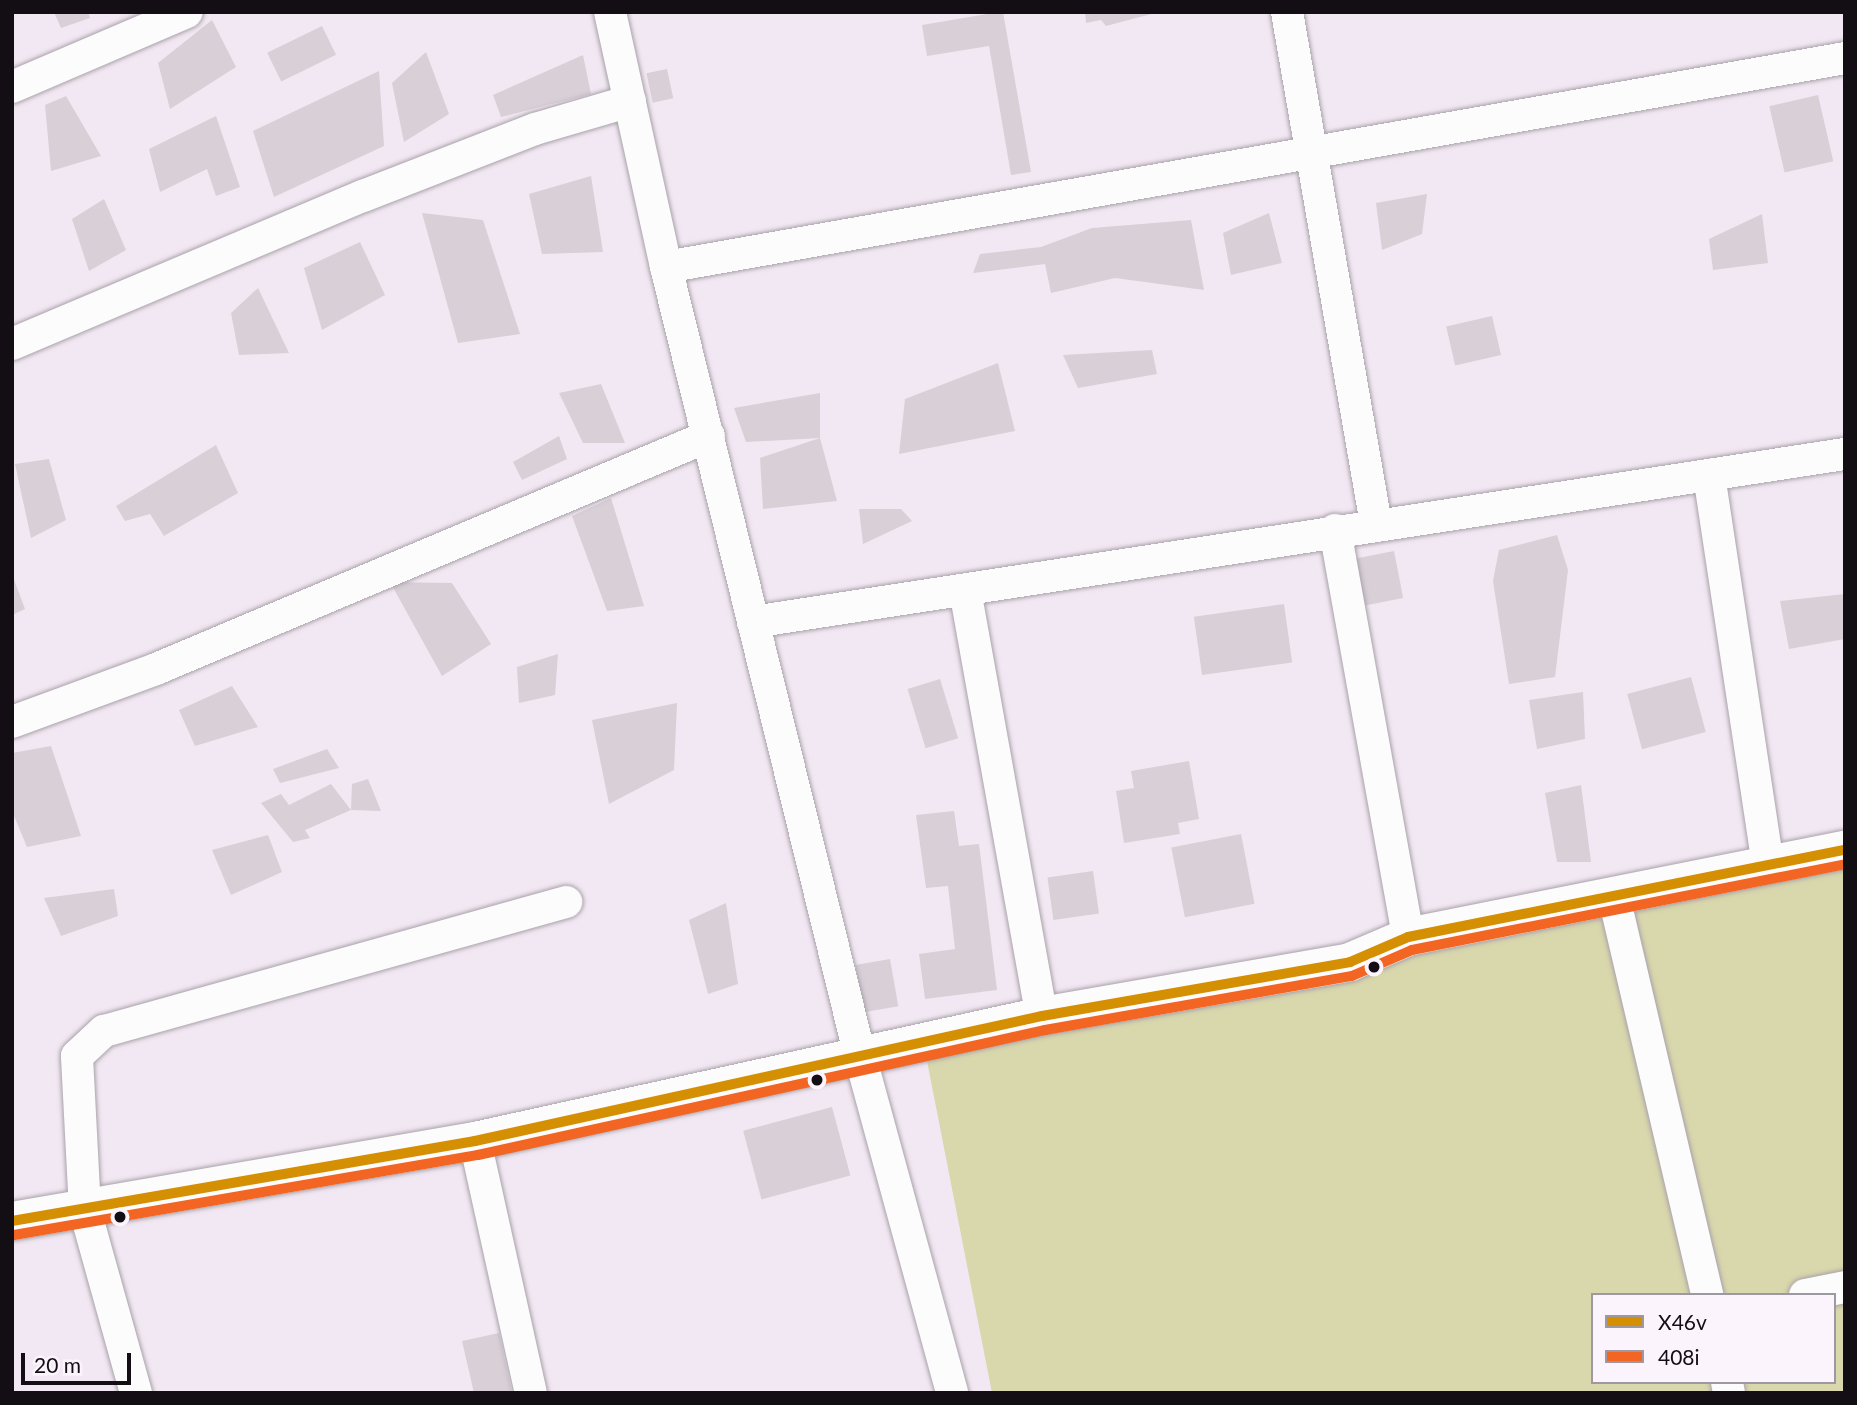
<!DOCTYPE html>
<html>
<head>
<meta charset="utf-8">
<style>
  body { margin:0 }
  #map { position:relative; width:1857px; height:1405px; overflow:hidden; background:#f2e8f3; font-family:Lato,sans-serif }
  div>[style] { position:absolute }
  .green>* { inset:0; background:#d9d7ac }
  .building>* { inset:0; background:#d8cfd7; transform-origin:0 0 }
  .roads { filter:drop-shadow(0 0 2px #a9a2aa) drop-shadow(0 0 2px #a9a2aa) }
  .minor>* { height:32px; margin:-16px; padding:0 16px; transform-origin:16px; border-radius:16px; background:#fdfcfd }
  .tertiary>* { height:38px; margin:-19px; padding:0 19px; transform-origin:19px; border-radius:19px; background:#fdfcfd }
  .bus-1>* { height:10px; margin:-5px; padding:0 5px; transform-origin:5px; border-radius:5px; background:#d58f03 }
  .bus-2>* { height:10px; margin:-5px; padding:0 5px; transform-origin:5px; border-radius:5px; background:#f26522 }
  .dots>* { width:19px; height:19px; translate:-50% -50%; box-sizing:border-box; border:4px solid #fbf4fd; border-radius:50% }
  span { translate:-50% -50%; white-space:nowrap; text-align:center; line-height:1.15; -webkit-text-stroke:7px #fbf4fd; paint-order:stroke }
  .frame { position:absolute; inset:0; border:14px solid #130d14; pointer-events:none }
  .legend { position:absolute; left:1591px; top:1293px; width:245px; height:91px; box-sizing:border-box; background:#fbf4fd; border:2px solid #9e98a0; margin:0; padding:9px 12px; list-style:none; font-size:21px; color:#130d14 }
  .legend li { display:flex; align-items:center; gap:14px; height:35px }
  .legend b { width:35px; border:2px solid #9e98a0 }
  .scale { position:absolute; left:21px; top:1353px; width:110px; height:32px; box-sizing:border-box; border:4px solid #130d14; border-top:0; padding-left:9px; font-size:21px; line-height:24px; white-space:nowrap; color:#130d14; -webkit-text-stroke:5px #fbf4fd; paint-order:stroke }
</style>
</head>
<body>
<div id="map">
  <div class="green">
    <i style="clip-path:polygon(evenodd,1845px 836px,1845px 1393px,992px 1393px,927px 1061px,1845px 836px,1593px 1295px,1834px 1295px,1834px 1382px,1593px 1382px,1593px 1295px)"></i>
  </div>
  <div class="building">
    <i style="clip-path:polygon(54px 12px,88px 12px,90px 18px,61px 28px)"></i>
    <i style="clip-path:polygon(999px 12px,1003px 12px,1031px 172px,1011px 175px,989px 46px,927px 56px,922px 25px)"></i>
    <i style="clip-path:polygon(1085px 12px,1155px 12px,1155px 13px,1106px 26px,1101px 20px,1086px 23px)"></i>
    <i style="clip-path:polygon(212px 20px,236px 67px,170px 109px,158px 63px)"></i>
    <i style="left:322px;top:26px;width:32px;height:61px;rotate:64deg"></i>
    <i style="clip-path:polygon(426px 52px,449px 114px,404px 142px,392px 83px)"></i>
    <i style="clip-path:polygon(583px 55px,591px 94px,501px 117px,493px 95px)"></i>
    <i style="left:667px;top:69px;width:30px;height:21px;rotate:78deg"></i>
    <i style="clip-path:polygon(379px 71px,384px 146px,274px 197px,253px 131px)"></i>
    <i style="left:1818px;top:95px;width:68px;height:50px;rotate:77deg"></i>
    <i style="clip-path:polygon(66px 96px,101px 156px,51px 171px,45px 105px)"></i>
    <i style="clip-path:polygon(216px 116px,240px 187px,216px 196px,207px 169px,160px 192px,149px 149px)"></i>
    <i style="clip-path:polygon(591px 176px,603px 252px,542px 254px,529px 194px)"></i>
    <i style="clip-path:polygon(1427px 194px,1422px 234px,1382px 250px,1376px 203px)"></i>
    <i style="clip-path:polygon(104px 199px,126px 250px,89px 271px,72px 219px)"></i>
    <i style="clip-path:polygon(422px 213px,483px 220px,520px 334px,458px 343px)"></i>
    <i style="clip-path:polygon(1269px 213px,1282px 263px,1231px 275px,1223px 233px)"></i>
    <i style="clip-path:polygon(1762px 214px,1768px 263px,1713px 270px,1709px 239px)"></i>
    <i style="clip-path:polygon(1191px 220px,1204px 290px,1115px 278px,1051px 293px,1045px 264px,973px 273px,980px 254px,1041px 247px,1092px 228px)"></i>
    <i style="clip-path:polygon(360px 242px,385px 295px,322px 330px,304px 268px)"></i>
    <i style="clip-path:polygon(258px 288px,289px 353px,239px 355px,231px 313px)"></i>
    <i style="left:1492px;top:316px;width:40px;height:47px;rotate:77deg"></i>
    <i style="clip-path:polygon(1152px 350px,1157px 374px,1078px 388px,1063px 355px)"></i>
    <i style="clip-path:polygon(998px 363px,1015px 431px,899px 454px,905px 399px)"></i>
    <i style="clip-path:polygon(601px 384px,625px 443px,583px 443px,559px 393px)"></i>
    <i style="clip-path:polygon(820px 393px,820px 438px,746px 442px,734px 408px)"></i>
    <i style="clip-path:polygon(559px 436px,567px 459px,522px 480px,513px 462px)"></i>
    <i style="clip-path:polygon(820px 438px,837px 501px,763px 509px,760px 458px)"></i>
    <i style="clip-path:polygon(216px 445px,238px 493px,164px 536px,150px 514px,125px 521px,116px 506px)"></i>
    <i style="clip-path:polygon(49px 459px,66px 520px,31px 538px,15px 464px)"></i>
    <i style="clip-path:polygon(611px 498px,644px 606px,607px 611px,572px 516px)"></i>
    <i style="clip-path:polygon(859px 509px,901px 509px,912px 521px,863px 544px)"></i>
    <i style="clip-path:polygon(1557px 535px,1568px 570px,1555px 677px,1509px 684px,1493px 581px,1499px 550px)"></i>
    <i style="left:1394px;top:551px;width:48px;height:39px;rotate:79deg"></i>
    <i style="clip-path:polygon(12px 574px,25px 609px,12px 615px)"></i>
    <i style="clip-path:polygon(390px 582px,452px 583px,491px 644px,442px 676px)"></i>
    <i style="clip-path:polygon(1845px 594px,1845px 639px,1789px 649px,1780px 601px)"></i>
    <i style="left:1284px;top:604px;width:59px;height:91px;rotate:82deg"></i>
    <i style="clip-path:polygon(558px 654px,555px 695px,519px 703px,517px 667px)"></i>
    <i style="left:1691px;top:677px;width:57px;height:66px;rotate:75deg"></i>
    <i style="left:940px;top:679px;width:62px;height:34px;rotate:73deg"></i>
    <i style="clip-path:polygon(232px 686px,258px 727px,195px 746px,179px 710px)"></i>
    <i style="clip-path:polygon(1583px 692px,1585px 739px,1537px 749px,1529px 700px)"></i>
    <i style="clip-path:polygon(677px 703px,674px 770px,609px 804px,592px 720px)"></i>
    <i style="clip-path:polygon(51px 746px,81px 836px,27px 847px,12px 811px,12px 753px)"></i>
    <i style="clip-path:polygon(327px 749px,339px 768px,280px 783px,273px 769px)"></i>
    <i style="clip-path:polygon(1189px 761px,1199px 819px,1178px 823px,1180px 834px,1124px 843px,1116px 791px,1134px 788px,1131px 771px)"></i>
    <i style="clip-path:polygon(368px 779px,381px 811px,351px 810px,352px 784px)"></i>
    <i style="clip-path:polygon(331px 784px,351px 810px,305px 830px,310px 838px,293px 842px,261px 803px,281px 794px,289px 805px)"></i>
    <i style="clip-path:polygon(1581px 785px,1591px 862px,1557px 862px,1545px 793px)"></i>
    <i style="clip-path:polygon(954px 811px,959px 846px,979px 844px,997px 990px,925px 999px,919px 954px,955px 949px,948px 886px,926px 888px,916px 815px)"></i>
    <i style="left:1241px;top:834px;width:71px;height:71px;rotate:79deg"></i>
    <i style="clip-path:polygon(268px 835px,282px 872px,231px 895px,212px 850px)"></i>
    <i style="left:1093px;top:871px;width:43px;height:46px;rotate:82deg"></i>
    <i style="clip-path:polygon(114px 889px,118px 916px,61px 936px,44px 898px)"></i>
    <i style="clip-path:polygon(726px 903px,738px 984px,708px 994px,689px 920px)"></i>
    <i style="left:890px;top:959px;width:48px;height:35px;rotate:80deg"></i>
    <i style="left:832px;top:1107px;width:71px;height:92px;rotate:75deg"></i>
    <i style="clip-path:polygon(499px 1333px,512px 1393px,474px 1393px,462px 1341px)"></i>
  </div>
  <div class="roads">
    <div class="minor">
      <i style="left:610px;top:12px;width:261px;rotate:77.6deg"></i>
      <i style="left:666px;top:267px;width:813px;rotate:76.19deg"></i>
      <i style="left:860px;top:1056px;width:349px;rotate:74.7deg"></i>
      <i style="left:1287px;top:12px;width:520px;rotate:80.14deg"></i>
      <i style="left:12px;top:87px;width:190px;rotate:-23.2deg"></i>
      <i style="left:666px;top:267px;width:1197px;rotate:-10.05deg"></i>
      <i style="left:12px;top:344px;width:381px;rotate:-22.9deg"></i>
      <i style="left:363px;top:196px;width:185px;rotate:-21.3deg"></i>
      <i style="left:535px;top:129px;width:99px;rotate:-16.4deg"></i>
      <i style="left:1709px;top:475px;width:393px;rotate:81.4deg"></i>
      <i style="left:1335px;top:530px;width:413px;rotate:79.8deg"></i>
      <i style="left:965px;top:590px;width:433px;rotate:79.8deg"></i>
      <i style="left:753px;top:622px;width:1105px;rotate:-8.75deg"></i>
      <i style="left:12px;top:722px;width:153px;rotate:-20.2deg"></i>
      <i style="left:156px;top:669px;width:600px;rotate:-22.85deg"></i>
      <i style="left:1614px;top:897px;width:409px;rotate:76.8deg"></i>
      <i style="left:475px;top:1141px;width:258px;rotate:77.5deg"></i>
      <i style="left:1805px;top:1295px;width:41px;rotate:-11.3deg"></i>
      <i style="left:1727px;top:1382px;width:11px;rotate:80deg"></i>
      <i style="left:136px;top:1393px;width:190px;rotate:-105.6deg"></i>
      <i style="left:85px;top:1210px;width:154px;rotate:-93deg"></i>
      <i style="left:77px;top:1056px;width:37px;rotate:-43deg"></i>
      <i style="left:104px;top:1031px;width:480px;rotate:-15.6deg"></i>
    </div>
    <div class="tertiary">
      <i style="left:12px;top:1221px;width:470px;rotate:-9.8deg"></i>
      <i style="left:475px;top:1141px;width:581px;rotate:-12.43deg"></i>
      <i style="left:1042px;top:1016px;width:313px;rotate:-9.9deg"></i>
      <i style="left:1350px;top:962px;width:63px;rotate:-23.3deg"></i>
      <i style="left:1408px;top:937px;width:446px;rotate:-11.3deg"></i>
    </div>
  </div>
  <div class="bus-1">
    <i style="left:12px;top:1221px;width:470px;rotate:-9.8deg"></i>
    <i style="left:475px;top:1141px;width:581px;rotate:-12.43deg"></i>
    <i style="left:1042px;top:1016px;width:313px;rotate:-9.9deg"></i>
    <i style="left:1350px;top:962px;width:63px;rotate:-23.3deg"></i>
    <i style="left:1408px;top:937px;width:446px;rotate:-11.3deg"></i>
  </div>
  <div class="bus-2">
    <i style="left:14px;top:1235px;width:471px;rotate:-9.8deg"></i>
    <i style="left:478px;top:1155px;width:581px;rotate:-12.43deg"></i>
    <i style="left:1045px;top:1030px;width:312px;rotate:-10deg"></i>
    <i style="left:1352px;top:976px;width:65px;rotate:-23.4deg"></i>
    <i style="left:1412px;top:950px;width:441px;rotate:-11.2deg"></i>
  </div>
  <div class="dots">
    <i style="left:1374px;top:967px;background:#130d14"></i>
    <i style="left:817px;top:1080px;background:#130d14"></i>
    <i style="left:120px;top:1217px;background:#130d14"></i>
  </div>
  <div class="frame"></div>
  <ul class="legend">
  <li><b style="height:9px;background:#d58f03"></b>X46v</li>
  <li><b style="height:9px;background:#f26522"></b>408i</li>
  </ul>
  <div class="scale">20 m</div>
</div>
</body>
</html>
